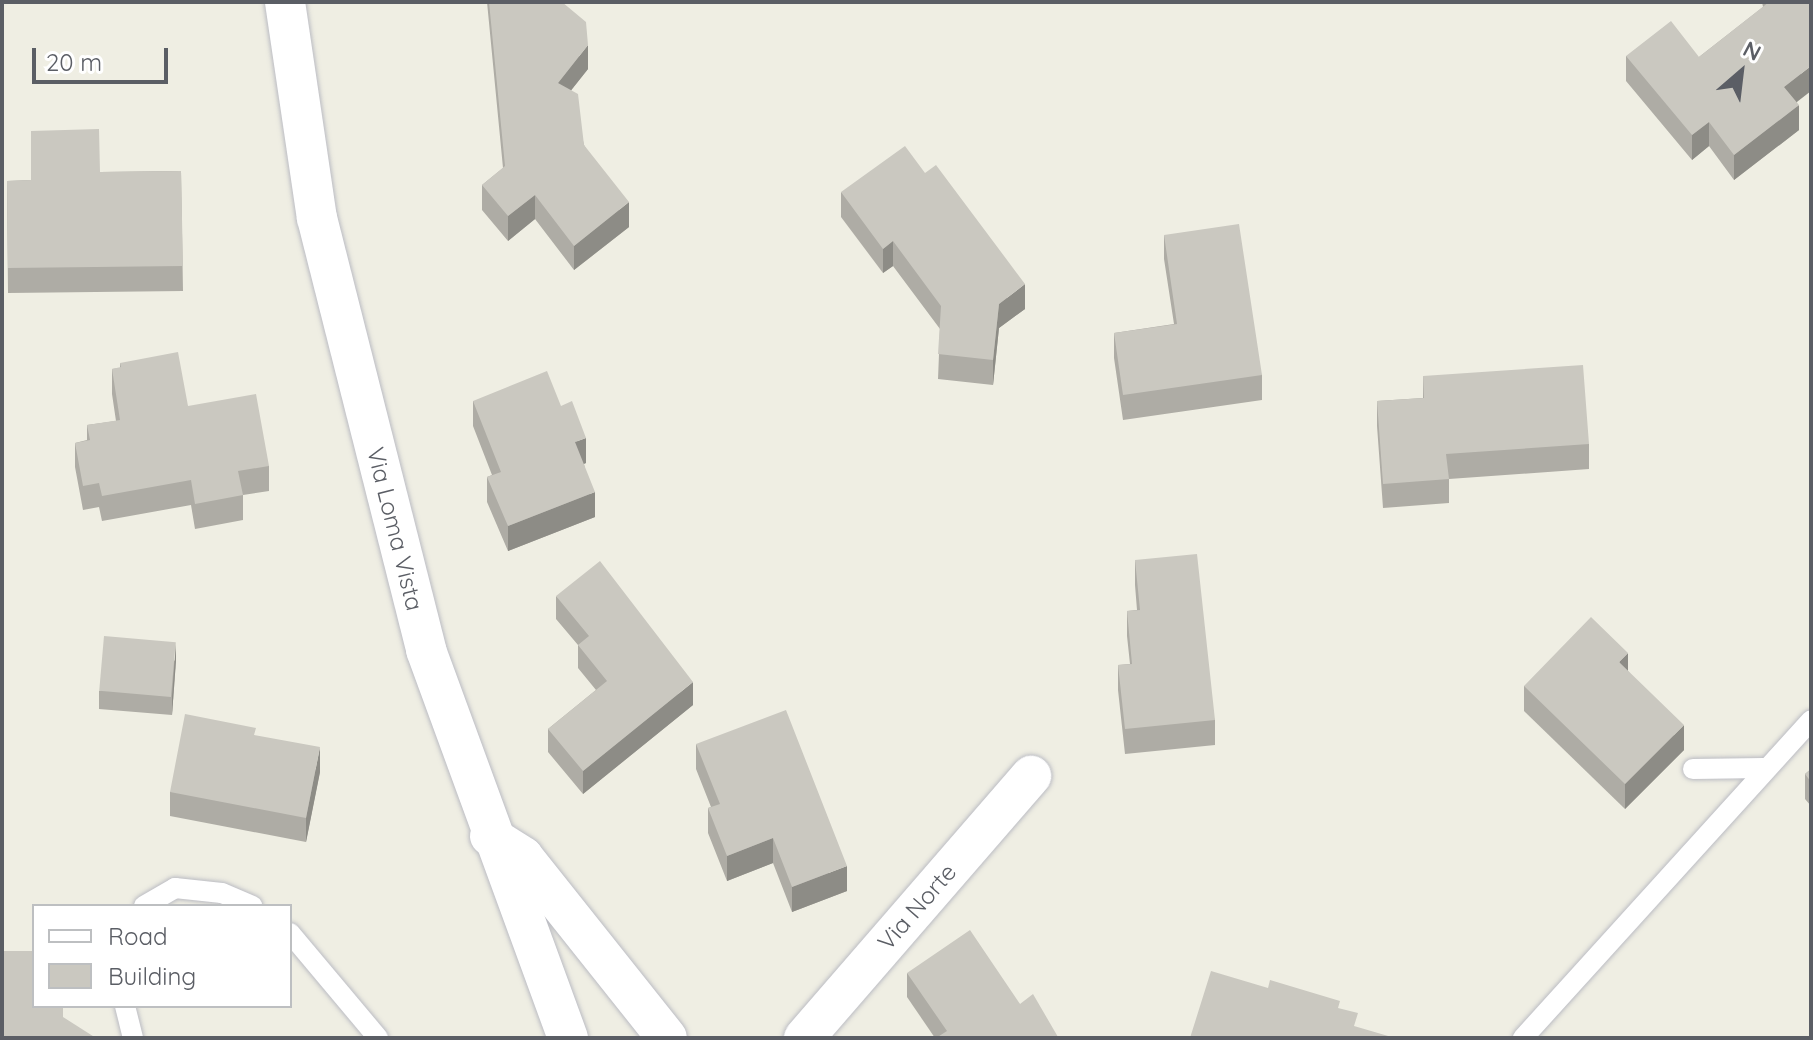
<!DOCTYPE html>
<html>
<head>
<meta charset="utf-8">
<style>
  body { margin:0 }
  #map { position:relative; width:1813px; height:1040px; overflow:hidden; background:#efeee3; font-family:Quicksand,sans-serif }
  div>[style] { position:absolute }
  .roads { filter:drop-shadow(0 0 2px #bbbcc3) drop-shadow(0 0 2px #bbbcc3) }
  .lane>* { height:20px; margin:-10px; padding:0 10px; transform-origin:10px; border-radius:10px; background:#fff }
  .street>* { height:40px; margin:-20px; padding:0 20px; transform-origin:20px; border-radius:20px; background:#fff }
  .wall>* { inset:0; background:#aeaca5 }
  .shaded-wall>* { inset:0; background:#8d8c86 }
  .building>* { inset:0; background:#cac8c0; transform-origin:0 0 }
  span { translate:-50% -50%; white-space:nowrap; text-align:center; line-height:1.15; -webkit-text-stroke:6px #fff; paint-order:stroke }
  .street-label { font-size:24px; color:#5b5e65 }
  .frame { position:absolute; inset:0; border:4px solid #5b5e65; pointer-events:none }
  .legend { position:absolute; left:32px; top:904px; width:260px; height:104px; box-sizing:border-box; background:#fff; border:2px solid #bdbfc1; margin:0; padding:10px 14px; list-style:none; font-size:24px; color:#5b5e65 }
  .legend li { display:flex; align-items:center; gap:16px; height:40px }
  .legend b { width:40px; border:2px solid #bdbfc1 }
  .north { position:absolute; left:1701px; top:32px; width:80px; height:80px; -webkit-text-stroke:6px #fff; paint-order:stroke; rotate:28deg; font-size:22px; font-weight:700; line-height:32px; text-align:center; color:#5b5e65 }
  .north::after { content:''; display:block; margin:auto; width:28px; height:36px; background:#5b5e65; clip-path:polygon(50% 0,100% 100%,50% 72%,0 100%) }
  .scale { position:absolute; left:32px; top:48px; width:136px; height:36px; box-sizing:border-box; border:4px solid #5b5e65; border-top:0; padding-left:10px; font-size:24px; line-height:28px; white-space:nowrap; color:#5b5e65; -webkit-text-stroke:6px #fff; paint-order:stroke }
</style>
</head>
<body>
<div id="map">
  <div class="roads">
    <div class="lane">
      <i style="left:1693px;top:769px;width:71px;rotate:-0.8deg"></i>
      <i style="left:144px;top:906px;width:36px;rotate:-30deg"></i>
      <i style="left:175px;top:888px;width:47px;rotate:6.1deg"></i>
      <i style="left:222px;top:893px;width:33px;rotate:23deg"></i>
      <i style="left:290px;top:933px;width:137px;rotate:50deg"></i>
      <i style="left:125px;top:1006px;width:33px;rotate:76deg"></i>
      <i style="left:1523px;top:1038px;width:429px;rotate:-47.8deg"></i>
    </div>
    <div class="street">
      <i style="left:285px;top:2px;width:218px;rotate:81.6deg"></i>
      <i style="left:317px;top:218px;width:446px;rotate:75.8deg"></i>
      <i style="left:426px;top:650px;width:413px;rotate:69.9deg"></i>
      <i style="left:490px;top:836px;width:39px;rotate:32deg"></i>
      <i style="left:523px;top:857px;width:231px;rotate:51.5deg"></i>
      <i style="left:804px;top:1038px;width:347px;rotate:-49.1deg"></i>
    </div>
  </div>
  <div class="wall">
    <i style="clip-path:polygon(487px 2px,543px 2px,588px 69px,571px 90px,584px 145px,629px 227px,574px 270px,535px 219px,508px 241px,482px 210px,482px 185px,503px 168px)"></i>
    <i style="clip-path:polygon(1762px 2px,1811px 2px,1797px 102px,1799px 130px,1734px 180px,1709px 146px,1692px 160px,1626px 81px,1626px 56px,1699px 57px,1763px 7px)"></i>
    <i style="clip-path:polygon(181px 171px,183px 291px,8px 293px,7px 181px,31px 180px,100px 172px)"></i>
    <i style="clip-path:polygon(841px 192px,1025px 309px,999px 328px,993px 385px,938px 379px,940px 329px,893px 266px,883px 273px,841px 217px)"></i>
    <i style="clip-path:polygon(1164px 235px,1262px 375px,1262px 400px,1123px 420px,1114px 358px,1114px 333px,1174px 324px,1164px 259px)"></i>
    <i style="clip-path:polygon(120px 363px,188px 406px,269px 466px,269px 491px,243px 495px,243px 520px,195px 529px,191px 505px,102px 521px,99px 507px,83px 510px,75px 467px,75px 443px,87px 440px,87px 425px,116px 421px,112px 394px,112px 369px,120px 368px)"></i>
    <i style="clip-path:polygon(1423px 376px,1589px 444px,1589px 469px,1449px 479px,1449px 503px,1383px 508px,1377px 426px,1377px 401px,1423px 398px)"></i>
    <i style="clip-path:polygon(473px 401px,561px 406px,586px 463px,584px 464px,595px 517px,508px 551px,487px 502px,487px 477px,492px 475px,473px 426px)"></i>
    <i style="clip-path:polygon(1135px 560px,1215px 720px,1215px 745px,1125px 754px,1118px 690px,1118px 665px,1130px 664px,1127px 636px,1127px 611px,1137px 610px,1135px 585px)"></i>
    <i style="clip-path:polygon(556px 596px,693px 705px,583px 794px,548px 752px,548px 729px,596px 690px,578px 668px,578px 645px,556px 619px)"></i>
    <i style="clip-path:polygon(176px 660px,172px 715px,99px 709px,99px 691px)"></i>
    <i style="clip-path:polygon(1628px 671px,1684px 750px,1625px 809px,1524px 711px,1524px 686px)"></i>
    <i style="clip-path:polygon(256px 736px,320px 772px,306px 842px,170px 816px,170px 792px)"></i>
    <i style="clip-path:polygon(696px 744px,847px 891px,792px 912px,773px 863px,727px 881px,708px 833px,708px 808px,711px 807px,696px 769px)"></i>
    <i style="clip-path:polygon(1811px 769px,1811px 806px,1805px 799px,1805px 774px)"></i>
    <i style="clip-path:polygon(1811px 892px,1811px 922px,1809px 921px,1809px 896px)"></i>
    <i style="clip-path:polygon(907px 973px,1020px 1004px,1058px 1038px,935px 1038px,907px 997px)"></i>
  </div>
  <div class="shaded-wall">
    <i style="clip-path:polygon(588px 45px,588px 69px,558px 107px,558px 83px)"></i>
    <i style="clip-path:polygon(1811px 66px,1811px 91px,1784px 112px,1784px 87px)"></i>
    <i style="clip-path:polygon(1799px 105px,1799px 130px,1734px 180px,1734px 155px)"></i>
    <i style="clip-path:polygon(1709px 122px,1709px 146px,1692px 160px,1692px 135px)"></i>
    <i style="clip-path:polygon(535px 195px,535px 219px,508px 241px,508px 216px)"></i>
    <i style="clip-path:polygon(629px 202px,629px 227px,574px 270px,574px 246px)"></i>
    <i style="clip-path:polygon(893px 241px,893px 266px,883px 273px,883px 249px)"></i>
    <i style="clip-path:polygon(1025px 284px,1025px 309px,999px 328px,993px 385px,993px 360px,999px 304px)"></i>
    <i style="clip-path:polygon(586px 438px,586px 463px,575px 467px,575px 442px)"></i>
    <i style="clip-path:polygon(595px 492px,595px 517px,508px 551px,508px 526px)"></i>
    <i style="clip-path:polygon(176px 642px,176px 660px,172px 715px,172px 697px)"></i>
    <i style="clip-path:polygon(1628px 653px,1628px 678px,1619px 662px)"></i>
    <i style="clip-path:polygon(693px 682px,693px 705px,583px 794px,583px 771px)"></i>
    <i style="clip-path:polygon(1684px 725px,1684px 750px,1625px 809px,1625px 784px)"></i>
    <i style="clip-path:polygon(320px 747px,320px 772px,306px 842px,306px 818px)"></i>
    <i style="clip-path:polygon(773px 838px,773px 863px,727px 881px,727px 856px)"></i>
    <i style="clip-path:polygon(847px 866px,847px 891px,792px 912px,792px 887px)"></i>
  </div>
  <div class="building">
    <i style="clip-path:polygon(489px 2px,543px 2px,543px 4px,562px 2px,586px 22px,588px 45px,558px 83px,578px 94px,584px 145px,629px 202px,574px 246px,535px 195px,508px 216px,482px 185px,505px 166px)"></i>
    <i style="clip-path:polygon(1769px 2px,1811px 2px,1811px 66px,1784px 87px,1799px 105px,1734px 155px,1709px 122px,1692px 135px,1626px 56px,1671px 21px,1699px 57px)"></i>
    <i style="clip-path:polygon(99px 129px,100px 172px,181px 171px,183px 266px,8px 268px,7px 181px,31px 180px,31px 131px)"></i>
    <i style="clip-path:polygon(905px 146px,925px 173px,936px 165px,1025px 284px,999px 304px,993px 360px,938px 354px,941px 306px,893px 241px,883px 249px,841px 192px)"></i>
    <i style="clip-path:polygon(1239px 224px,1262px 375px,1123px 395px,1114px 333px,1177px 324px,1164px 235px)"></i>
    <i style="clip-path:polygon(178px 352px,188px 406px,256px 394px,269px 466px,238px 471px,243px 495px,195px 504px,191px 480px,102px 496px,99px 483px,83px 486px,75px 443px,90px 440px,87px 425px,120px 420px,112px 369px,121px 367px,120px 363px)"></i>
    <i style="clip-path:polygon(1583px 365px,1589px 444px,1446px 454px,1449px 479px,1383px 484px,1377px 401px,1424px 398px,1423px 376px)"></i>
    <i style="clip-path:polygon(547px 371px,561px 406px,572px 401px,586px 438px,575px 442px,595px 492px,508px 526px,487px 477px,501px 472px,473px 401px)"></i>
    <i style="clip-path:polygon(1197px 554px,1215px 720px,1125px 729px,1118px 665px,1132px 664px,1127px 611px,1140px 610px,1135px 560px)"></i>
    <i style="clip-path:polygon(600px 561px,693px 682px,583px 771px,548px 729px,607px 681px,578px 645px,589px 636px,556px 596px)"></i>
    <i style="clip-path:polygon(1591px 617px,1628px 653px,1619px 662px,1684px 725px,1625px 784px,1524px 686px)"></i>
    <i style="left:104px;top:636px;width:72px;height:55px;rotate:5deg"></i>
    <i style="clip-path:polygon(786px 710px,847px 866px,792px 887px,773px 838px,727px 856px,708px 808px,720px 804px,696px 744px)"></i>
    <i style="clip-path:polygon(185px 714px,256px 728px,254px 735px,320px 747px,306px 818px,170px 792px)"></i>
    <i style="clip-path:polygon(1811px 769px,1811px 782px,1805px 774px)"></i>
    <i style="clip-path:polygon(970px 930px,1020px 1004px,1033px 994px,1058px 1037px,1057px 1038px,936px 1038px,947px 1031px,907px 973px)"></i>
    <i style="clip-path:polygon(2px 951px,34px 951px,34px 1006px,63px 1006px,63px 1017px,96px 1038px,2px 1038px)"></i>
    <i style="clip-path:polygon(1211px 971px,1268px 988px,1270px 980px,1340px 1001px,1338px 1008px,1358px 1013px,1354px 1026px,1395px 1038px,1190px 1038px)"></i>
  </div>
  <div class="street-label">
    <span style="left:395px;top:529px;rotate:76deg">Via Loma Vista</span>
    <span style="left:917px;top:907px;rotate:-49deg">Via Norte</span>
  </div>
  <div class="frame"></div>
  <ul class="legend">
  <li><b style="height:10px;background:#fff"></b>Road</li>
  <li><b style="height:22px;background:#cac8c0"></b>Building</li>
  </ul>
  <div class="north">N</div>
  <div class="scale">20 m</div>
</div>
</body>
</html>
